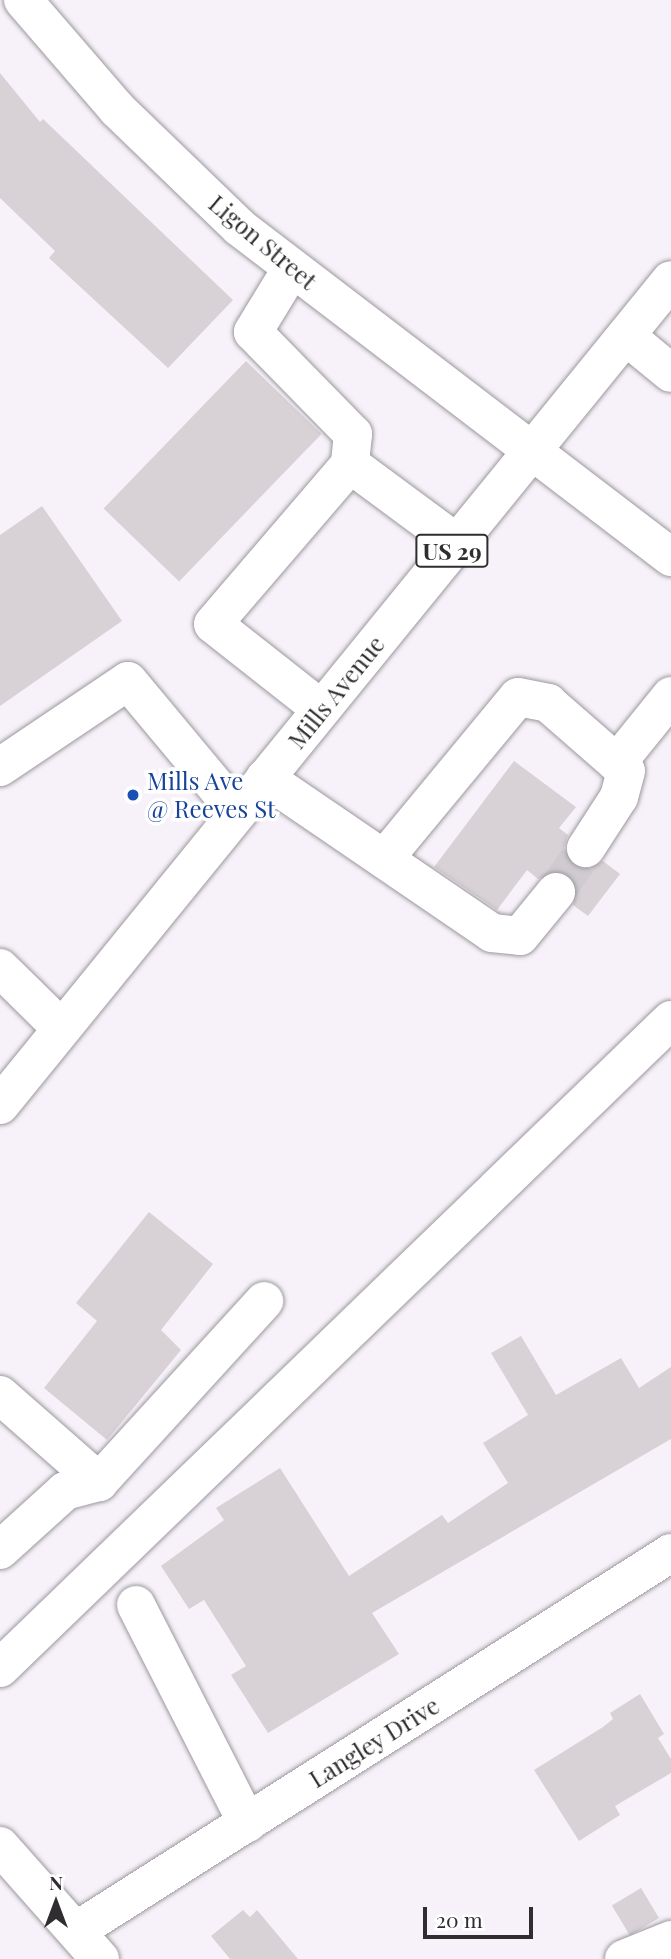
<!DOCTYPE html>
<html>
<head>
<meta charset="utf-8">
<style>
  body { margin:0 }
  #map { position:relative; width:671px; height:1959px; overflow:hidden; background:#f7f2f9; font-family:"Playfair Display",serif }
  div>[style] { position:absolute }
  .building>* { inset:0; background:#d8d2d7; transform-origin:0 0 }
  .minor-tunnel>* { height:38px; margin-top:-19px; transform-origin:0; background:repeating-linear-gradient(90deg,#cfcbd1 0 38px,transparent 0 57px) }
  .roads { filter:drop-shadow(0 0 2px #9c989e) drop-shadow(0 0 2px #9c989e) }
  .minor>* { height:38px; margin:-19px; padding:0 19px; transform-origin:19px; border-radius:19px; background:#fff }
  .major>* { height:38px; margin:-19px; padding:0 19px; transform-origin:19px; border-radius:19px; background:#fff }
  .dots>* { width:19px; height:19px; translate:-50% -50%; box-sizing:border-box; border:4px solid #fff; border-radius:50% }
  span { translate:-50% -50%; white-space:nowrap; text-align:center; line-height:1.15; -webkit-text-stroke:7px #fff; paint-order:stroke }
  .shield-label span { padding:2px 5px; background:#fff; border:2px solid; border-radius:5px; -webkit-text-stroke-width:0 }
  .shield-label { font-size:23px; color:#2f2d2f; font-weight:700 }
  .street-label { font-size:24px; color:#2f2d2f }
  .transit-label { font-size:24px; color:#164399 }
  .left { translate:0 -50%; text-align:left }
  .north { position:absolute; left:21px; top:1868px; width:70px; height:70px; -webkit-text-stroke:5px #fff; paint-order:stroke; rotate:0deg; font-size:19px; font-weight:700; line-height:28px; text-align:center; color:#2f2d2f }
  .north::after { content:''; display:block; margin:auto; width:24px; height:32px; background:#2f2d2f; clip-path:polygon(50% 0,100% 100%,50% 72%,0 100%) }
  .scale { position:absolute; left:423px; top:1907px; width:110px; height:32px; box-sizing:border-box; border:4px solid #2f2d2f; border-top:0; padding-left:9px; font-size:21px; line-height:24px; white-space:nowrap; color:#2f2d2f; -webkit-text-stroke:5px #fff; paint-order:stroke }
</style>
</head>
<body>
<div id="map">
  <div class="building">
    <i style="clip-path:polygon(0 73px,40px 122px,43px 119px,233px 300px,168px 368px,49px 258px,55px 251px,0 198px)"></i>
    <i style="left:246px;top:361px;width:105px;height:205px;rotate:44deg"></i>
    <i style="clip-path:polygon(42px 506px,122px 621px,0 706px,0 535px)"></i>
    <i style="clip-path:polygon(514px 761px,576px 807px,559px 828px,568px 835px,564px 848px,574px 866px,586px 870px,603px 861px,620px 874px,588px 916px,573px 905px,576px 884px,560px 871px,538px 879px,527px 870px,497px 910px,434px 867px)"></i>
    <i style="clip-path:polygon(149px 1212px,213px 1264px,161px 1330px,181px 1350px,107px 1440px,44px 1388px,97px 1321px,76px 1303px)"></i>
    <i style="clip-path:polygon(521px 1336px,556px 1395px,621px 1358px,639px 1388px,671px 1367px,671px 1439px,372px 1613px,399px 1654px,268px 1733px,231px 1675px,246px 1666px,204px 1600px,189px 1609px,161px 1566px,224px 1520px,216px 1508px,280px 1468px,349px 1576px,442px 1515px,448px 1523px,508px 1483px,483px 1443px,528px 1415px,491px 1353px)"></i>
    <i style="clip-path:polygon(640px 1694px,664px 1734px,658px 1738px,671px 1759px,671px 1773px,615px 1806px,620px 1815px,579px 1841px,534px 1770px,603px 1727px,613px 1719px,610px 1713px)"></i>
    <i style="left:641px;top:1888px;width:35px;height:34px;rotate:59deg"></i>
    <i style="clip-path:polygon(243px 1910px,250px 1917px,257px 1910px,298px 1959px,230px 1959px,211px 1936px)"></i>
  </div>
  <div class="minor-tunnel">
    <i style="left:556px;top:892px;width:53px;rotate:-55.7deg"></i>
  </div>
  <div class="roads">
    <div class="minor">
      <i style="left:23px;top:0;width:144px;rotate:49.2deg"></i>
      <i style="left:117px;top:109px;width:170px;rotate:44deg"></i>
      <i style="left:239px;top:227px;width:544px;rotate:37.38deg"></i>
      <i style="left:292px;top:268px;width:75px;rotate:121.4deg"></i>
      <i style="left:253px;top:332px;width:143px;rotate:45.6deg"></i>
      <i style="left:353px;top:434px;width:30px;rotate:96deg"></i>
      <i style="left:626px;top:336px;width:58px;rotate:39.4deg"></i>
      <i style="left:321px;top:709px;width:137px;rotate:-141.8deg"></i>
      <i style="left:213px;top:624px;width:211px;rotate:-49.4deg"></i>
      <i style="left:350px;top:464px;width:134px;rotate:36.5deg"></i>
      <i style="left:617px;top:763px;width:86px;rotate:-51.1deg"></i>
      <i style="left:0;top:767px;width:154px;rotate:-33.9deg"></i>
      <i style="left:128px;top:681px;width:170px;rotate:50.2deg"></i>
      <i style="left:265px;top:778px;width:275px;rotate:34.3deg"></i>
      <i style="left:492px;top:933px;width:28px;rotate:6deg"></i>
      <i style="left:520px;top:936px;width:57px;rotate:-50.7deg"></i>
      <i style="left:384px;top:859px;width:210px;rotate:-50.4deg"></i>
      <i style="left:518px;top:697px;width:31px;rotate:11deg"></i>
      <i style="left:548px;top:703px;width:103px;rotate:41.1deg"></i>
      <i style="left:626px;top:771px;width:27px;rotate:105deg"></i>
      <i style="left:619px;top:797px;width:61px;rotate:122.9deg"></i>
      <i style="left:0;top:968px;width:86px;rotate:44.5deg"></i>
      <i style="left:0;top:1395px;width:132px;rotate:41.3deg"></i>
      <i style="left:0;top:1550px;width:88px;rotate:-42.2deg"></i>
      <i style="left:65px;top:1491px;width:35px;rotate:-15deg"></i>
      <i style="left:99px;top:1482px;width:245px;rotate:-47.6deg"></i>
      <i style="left:136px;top:1605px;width:245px;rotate:63deg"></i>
      <i style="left:0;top:1668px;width:933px;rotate:-44deg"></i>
      <i style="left:0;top:1846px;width:151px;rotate:48.5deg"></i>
      <i style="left:76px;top:1931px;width:705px;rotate:-32.43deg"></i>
      <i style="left:624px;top:1959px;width:51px;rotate:-22deg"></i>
    </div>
    <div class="major">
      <i style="left:0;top:1105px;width:1063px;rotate:-50.88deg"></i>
    </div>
  </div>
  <div class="dots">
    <i style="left:133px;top:795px;background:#1a4fb4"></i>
  </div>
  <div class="shield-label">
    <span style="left:452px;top:551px">US 29</span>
  </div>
  <div class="street-label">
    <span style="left:263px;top:242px;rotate:40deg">Ligon Street</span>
    <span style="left:336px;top:692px;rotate:-51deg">Mills Avenue</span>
    <span style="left:374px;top:1742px;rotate:-32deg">Langley Drive</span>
  </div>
  <div class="transit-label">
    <span class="left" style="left:147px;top:795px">Mills Ave<br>@ Reeves St</span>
  </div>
  <div class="north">N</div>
  <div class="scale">20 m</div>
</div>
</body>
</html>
